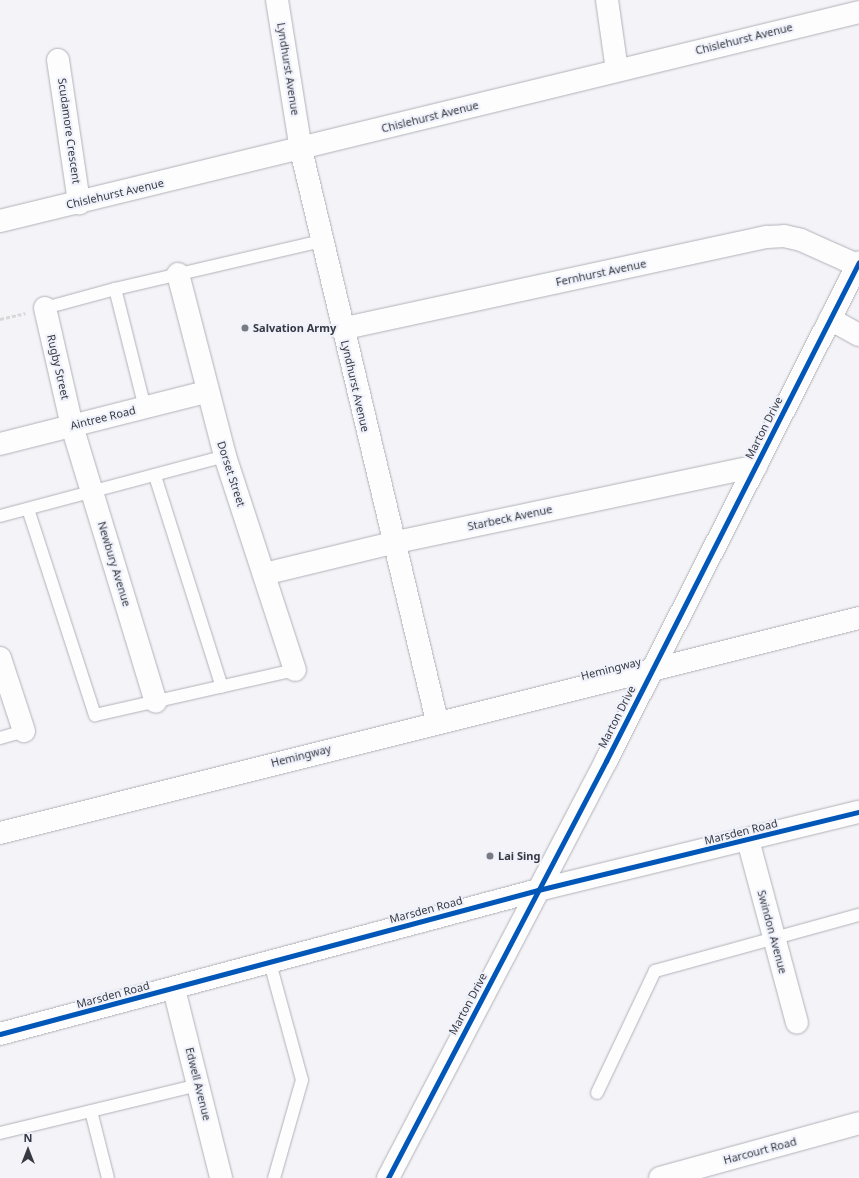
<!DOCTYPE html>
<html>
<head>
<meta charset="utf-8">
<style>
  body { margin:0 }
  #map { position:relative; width:859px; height:1178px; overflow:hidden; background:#f3f3f8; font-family:"Noto Sans",sans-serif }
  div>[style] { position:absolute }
  .path>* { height:2.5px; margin-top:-1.25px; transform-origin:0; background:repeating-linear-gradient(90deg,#d8d8d9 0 4px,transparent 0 6px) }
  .roads { filter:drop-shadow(0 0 1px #b1b2b8) drop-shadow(0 0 1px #b1b2b8) }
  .service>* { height:12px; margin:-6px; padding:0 6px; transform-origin:6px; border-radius:6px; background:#fdfdfe }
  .minor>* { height:22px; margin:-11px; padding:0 11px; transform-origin:11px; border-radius:11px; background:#fdfdfe }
  .tertiary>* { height:22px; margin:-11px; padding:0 11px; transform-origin:11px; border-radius:11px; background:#fdfdfe }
  .cycleway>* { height:5px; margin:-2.5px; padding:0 2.5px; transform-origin:2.5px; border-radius:2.5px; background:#0057b8 }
  .dots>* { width:11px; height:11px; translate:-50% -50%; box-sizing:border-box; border:2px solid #f0f2fb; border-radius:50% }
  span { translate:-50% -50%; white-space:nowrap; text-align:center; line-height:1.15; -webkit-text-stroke:4px #f0f2fb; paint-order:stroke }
  .street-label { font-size:11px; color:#383a43 }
  .poi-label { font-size:11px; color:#383a43; font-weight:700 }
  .left { translate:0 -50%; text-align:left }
  .north { position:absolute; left:8px; top:1130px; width:40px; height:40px; -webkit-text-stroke:3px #f0f2fb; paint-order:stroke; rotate:0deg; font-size:11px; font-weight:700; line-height:16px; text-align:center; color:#383a43 }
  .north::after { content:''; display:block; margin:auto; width:14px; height:18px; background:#383a43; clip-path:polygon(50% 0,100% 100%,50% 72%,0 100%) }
</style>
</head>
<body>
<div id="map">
  <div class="path">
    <i style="left:0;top:319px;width:26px;rotate:-13deg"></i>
  </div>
  <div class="roads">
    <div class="service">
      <i style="left:45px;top:308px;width:73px;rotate:-15.2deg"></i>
      <i style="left:145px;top:408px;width:123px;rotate:-104.1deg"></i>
      <i style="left:115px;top:289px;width:212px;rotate:-13.1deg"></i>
      <i style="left:155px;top:476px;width:221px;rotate:72.4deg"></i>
      <i style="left:28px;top:509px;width:217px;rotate:72deg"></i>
      <i style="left:95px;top:715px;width:205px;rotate:-12.7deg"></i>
      <i style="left:0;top:516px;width:233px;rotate:-14.9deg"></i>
      <i style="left:0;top:738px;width:25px;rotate:-16deg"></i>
      <i style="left:270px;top:963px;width:121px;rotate:74.7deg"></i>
      <i style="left:302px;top:1080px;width:102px;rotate:105.9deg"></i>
      <i style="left:597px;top:1093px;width:135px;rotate:-64.6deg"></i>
      <i style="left:655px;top:971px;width:212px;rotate:-15.4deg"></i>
      <i style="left:91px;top:1111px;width:69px;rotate:75.8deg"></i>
      <i style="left:0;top:1133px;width:204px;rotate:-13.6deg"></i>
    </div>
    <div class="minor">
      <i style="left:277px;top:0;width:152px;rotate:80.9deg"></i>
      <i style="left:301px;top:150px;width:587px;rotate:76.6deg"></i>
      <i style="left:607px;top:0;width:71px;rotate:81.9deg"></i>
      <i style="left:58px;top:60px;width:145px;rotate:81.6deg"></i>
      <i style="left:0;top:221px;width:884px;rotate:-13.67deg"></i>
      <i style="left:178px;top:274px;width:188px;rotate:75.5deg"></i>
      <i style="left:225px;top:456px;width:225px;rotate:71.9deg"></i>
      <i style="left:45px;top:308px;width:121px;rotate:77.1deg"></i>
      <i style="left:72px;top:426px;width:288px;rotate:73.1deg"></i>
      <i style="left:830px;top:319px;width:33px;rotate:29deg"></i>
      <i style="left:341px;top:329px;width:436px;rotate:-12.2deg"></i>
      <i style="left:767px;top:237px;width:17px;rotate:-3deg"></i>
      <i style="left:784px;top:236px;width:17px;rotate:13deg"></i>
      <i style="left:801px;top:240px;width:61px;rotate:24.1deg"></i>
      <i style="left:0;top:444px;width:212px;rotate:-14.2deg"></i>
      <i style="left:264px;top:574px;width:132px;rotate:-13.6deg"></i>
      <i style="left:392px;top:543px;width:372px;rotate:-11.9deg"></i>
      <i style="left:0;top:658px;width:77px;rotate:71.8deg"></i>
      <i style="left:0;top:833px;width:885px;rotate:-14.05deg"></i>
      <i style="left:748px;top:840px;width:189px;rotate:75deg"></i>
      <i style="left:174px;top:989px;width:195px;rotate:76deg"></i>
      <i style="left:0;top:1034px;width:557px;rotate:-14.98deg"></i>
      <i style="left:538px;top:890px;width:330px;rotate:-13.7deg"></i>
      <i style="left:660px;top:1178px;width:206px;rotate:-15.4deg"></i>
    </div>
    <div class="tertiary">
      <i style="left:388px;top:1178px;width:471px;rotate:-62.4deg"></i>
      <i style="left:606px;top:761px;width:559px;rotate:-63.11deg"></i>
    </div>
  </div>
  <div class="cycleway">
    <i style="left:0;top:1034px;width:557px;rotate:-14.98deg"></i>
    <i style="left:538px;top:890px;width:330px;rotate:-13.7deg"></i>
    <i style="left:388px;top:1178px;width:471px;rotate:-62.4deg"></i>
    <i style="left:606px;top:761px;width:559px;rotate:-63.11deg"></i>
  </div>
  <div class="dots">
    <i style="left:245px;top:328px;background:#797b82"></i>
    <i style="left:490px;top:856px;background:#797b82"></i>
  </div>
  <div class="street-label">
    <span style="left:744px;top:39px;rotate:-14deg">Chislehurst Avenue</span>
    <span style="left:288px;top:69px;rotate:81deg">Lyndhurst Avenue</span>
    <span style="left:430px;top:117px;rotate:-14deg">Chislehurst Avenue</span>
    <span style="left:69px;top:131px;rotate:82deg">Scudamore Crescent</span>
    <span style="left:115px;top:194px;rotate:-13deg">Chislehurst Avenue</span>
    <span style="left:601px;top:273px;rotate:-12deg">Fernhurst Avenue</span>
    <span style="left:58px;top:367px;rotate:77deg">Rugby Street</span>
    <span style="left:355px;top:386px;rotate:77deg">Lyndhurst Avenue</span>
    <span style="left:103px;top:418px;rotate:-14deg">Aintree Road</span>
    <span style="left:764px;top:428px;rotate:-63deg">Marton Drive</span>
    <span style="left:231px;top:474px;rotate:72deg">Dorset Street</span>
    <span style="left:510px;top:518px;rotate:-12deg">Starbeck Avenue</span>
    <span style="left:114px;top:564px;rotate:73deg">Newbury Avenue</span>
    <span style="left:611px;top:669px;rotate:-14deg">Hemingway</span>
    <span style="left:617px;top:717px;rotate:-63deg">Marton Drive</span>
    <span style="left:301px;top:756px;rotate:-14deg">Hemingway</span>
    <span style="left:741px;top:832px;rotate:-14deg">Marsden Road</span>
    <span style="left:426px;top:910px;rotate:-15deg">Marsden Road</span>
    <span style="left:772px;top:932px;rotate:75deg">Swindon Avenue</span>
    <span style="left:113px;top:995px;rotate:-15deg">Marsden Road</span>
    <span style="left:468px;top:1004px;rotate:-62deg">Marton Drive</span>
    <span style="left:198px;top:1084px;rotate:76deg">Edwell Avenue</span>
    <span style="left:760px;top:1151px;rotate:-15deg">Harcourt Road</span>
  </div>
  <div class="poi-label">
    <span class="left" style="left:253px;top:328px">Salvation Army</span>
    <span class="left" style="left:498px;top:856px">Lai Sing</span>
  </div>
  <div class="north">N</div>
</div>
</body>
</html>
